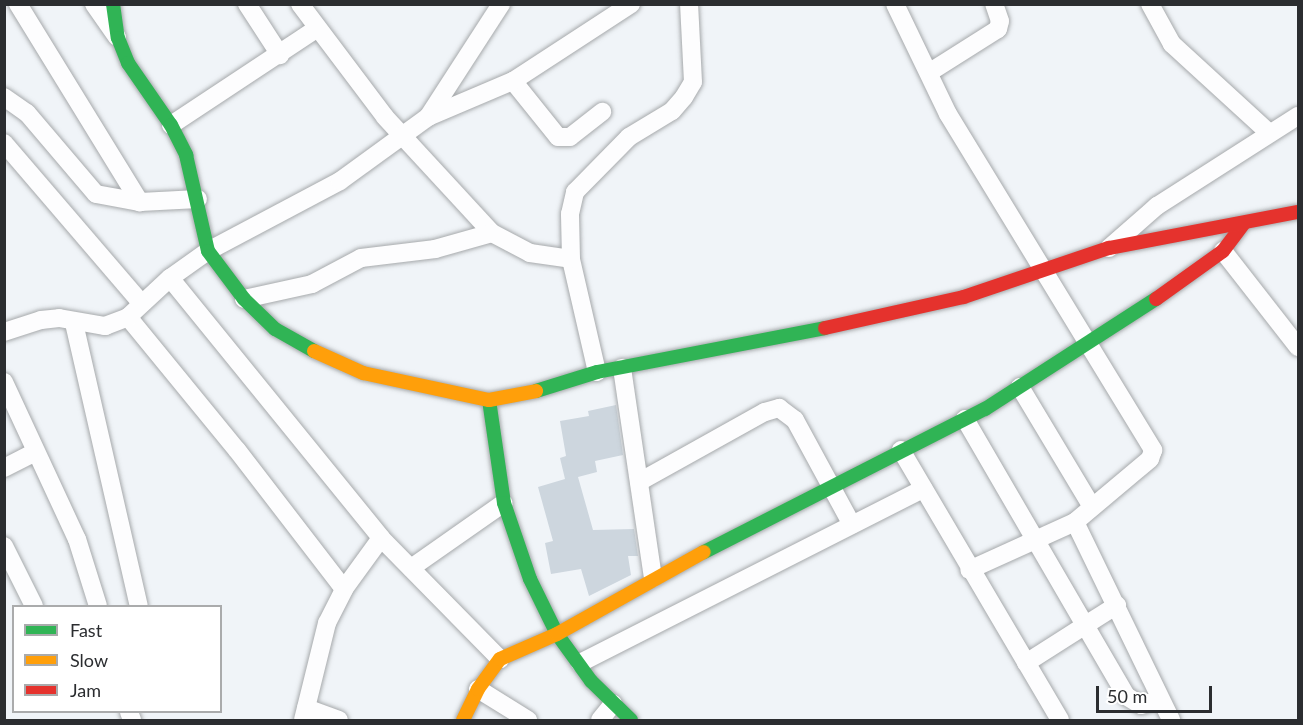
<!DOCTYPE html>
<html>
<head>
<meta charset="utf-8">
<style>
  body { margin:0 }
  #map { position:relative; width:1303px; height:725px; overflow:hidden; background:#f0f4f8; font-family:Lato,sans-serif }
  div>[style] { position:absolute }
  .building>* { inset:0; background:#cdd6de }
  .roads { filter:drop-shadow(0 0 2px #a6a9ab) drop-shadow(0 0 2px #a6a9ab) }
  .street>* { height:18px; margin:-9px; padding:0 9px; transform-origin:9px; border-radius:9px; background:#fdfdfe }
  .fast>* { height:14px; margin:-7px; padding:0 7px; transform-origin:7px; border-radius:7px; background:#30b455 }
  .slow>* { height:14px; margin:-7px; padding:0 7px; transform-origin:7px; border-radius:7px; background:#ff9f0a }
  .jam>* { height:14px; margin:-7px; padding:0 7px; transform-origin:7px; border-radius:7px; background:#e5322d }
  span { translate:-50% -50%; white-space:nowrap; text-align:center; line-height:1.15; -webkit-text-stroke:6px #fff; paint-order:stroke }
  .frame { position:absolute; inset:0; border:6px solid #2b2d30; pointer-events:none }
  .legend { position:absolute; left:12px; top:605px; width:210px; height:108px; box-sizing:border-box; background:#fff; border:2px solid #aaabac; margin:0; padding:8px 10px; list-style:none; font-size:18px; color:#2b2d30 }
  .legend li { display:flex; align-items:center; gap:12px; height:30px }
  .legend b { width:30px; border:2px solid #aaabac }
  .scale { position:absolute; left:1096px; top:686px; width:116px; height:27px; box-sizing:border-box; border:3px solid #2b2d30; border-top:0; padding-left:8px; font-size:18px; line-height:21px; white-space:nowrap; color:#2b2d30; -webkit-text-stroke:4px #fff; paint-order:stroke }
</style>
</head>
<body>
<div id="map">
  <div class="building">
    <i style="clip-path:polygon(616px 405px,623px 455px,595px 461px,597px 472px,578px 477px,593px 530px,634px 529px,638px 556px,628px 556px,631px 575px,589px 596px,581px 569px,551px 574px,545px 543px,553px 541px,538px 487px,565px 479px,560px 458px,566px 456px,560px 421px,589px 416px,588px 411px)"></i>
  </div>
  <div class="roads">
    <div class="street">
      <i style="left:18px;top:4px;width:233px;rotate:58.4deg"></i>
      <i style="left:94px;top:4px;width:40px;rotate:55.1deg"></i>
      <i style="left:247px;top:4px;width:61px;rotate:57.1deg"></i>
      <i style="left:300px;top:4px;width:141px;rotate:53deg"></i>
      <i style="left:385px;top:117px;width:158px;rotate:47.3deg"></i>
      <i style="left:895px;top:4px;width:122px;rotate:64.3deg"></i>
      <i style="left:948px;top:114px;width:394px;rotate:58.6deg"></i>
      <i style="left:1153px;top:450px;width:9px;rotate:108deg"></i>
      <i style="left:1150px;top:459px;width:98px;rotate:140deg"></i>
      <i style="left:1075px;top:522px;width:116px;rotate:155.6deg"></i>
      <i style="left:1150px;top:4px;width:46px;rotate:61.2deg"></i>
      <i style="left:1172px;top:44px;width:132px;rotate:42.5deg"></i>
      <i style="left:930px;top:72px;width:80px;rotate:-32.3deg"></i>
      <i style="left:998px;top:29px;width:8px;rotate:-76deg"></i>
      <i style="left:1000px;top:21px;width:18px;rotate:-109deg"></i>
      <i style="left:513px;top:81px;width:72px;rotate:51.2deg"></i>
      <i style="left:558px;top:137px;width:12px"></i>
      <i style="left:570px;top:137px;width:41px;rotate:-38deg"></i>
      <i style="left:4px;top:97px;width:28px;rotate:35deg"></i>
      <i style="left:27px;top:113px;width:106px;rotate:49.6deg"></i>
      <i style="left:96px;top:194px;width:45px;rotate:10.3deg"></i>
      <i style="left:140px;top:202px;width:58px;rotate:-3deg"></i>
      <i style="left:428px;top:117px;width:92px;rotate:-23deg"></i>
      <i style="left:513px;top:81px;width:141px;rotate:-33.1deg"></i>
      <i style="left:171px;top:125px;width:174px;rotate:-33.5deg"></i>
      <i style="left:4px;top:143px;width:211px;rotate:49.4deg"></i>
      <i style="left:1109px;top:248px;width:64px;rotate:-41.2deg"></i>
      <i style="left:1157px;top:206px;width:167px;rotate:-32.6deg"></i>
      <i style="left:1223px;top:251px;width:122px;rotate:52deg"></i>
      <i style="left:170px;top:278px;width:335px;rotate:50.9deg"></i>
      <i style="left:381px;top:538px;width:170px;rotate:45.5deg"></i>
      <i style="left:244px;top:299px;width:70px;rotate:-12.4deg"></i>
      <i style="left:312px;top:284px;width:55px;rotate:-28deg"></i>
      <i style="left:361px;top:258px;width:75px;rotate:-6.9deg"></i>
      <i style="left:435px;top:249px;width:59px;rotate:-15.7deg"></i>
      <i style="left:492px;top:233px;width:43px;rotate:27.8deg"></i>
      <i style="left:530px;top:253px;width:41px;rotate:8.3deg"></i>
      <i style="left:128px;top:317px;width:172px;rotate:50.7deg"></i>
      <i style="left:237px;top:450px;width:175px;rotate:52.4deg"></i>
      <i style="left:74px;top:323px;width:290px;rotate:77.1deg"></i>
      <i style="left:4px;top:332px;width:39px;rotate:-18deg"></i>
      <i style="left:41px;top:320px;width:18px;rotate:-6deg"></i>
      <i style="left:59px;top:318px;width:47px;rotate:9.9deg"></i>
      <i style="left:105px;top:326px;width:25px;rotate:-21deg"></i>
      <i style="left:128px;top:317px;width:57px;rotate:-42.9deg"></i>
      <i style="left:170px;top:278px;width:47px;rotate:-35.4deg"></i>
      <i style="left:208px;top:251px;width:149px;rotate:-27.9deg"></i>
      <i style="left:340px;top:181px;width:109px;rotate:-36deg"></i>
      <i style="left:428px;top:117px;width:135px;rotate:-57.1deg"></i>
      <i style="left:622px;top:368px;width:212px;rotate:81.6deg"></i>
      <i style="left:597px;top:372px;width:116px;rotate:-103deg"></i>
      <i style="left:571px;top:259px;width:45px;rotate:-91.3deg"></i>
      <i style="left:570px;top:214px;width:23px;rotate:-77deg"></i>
      <i style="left:575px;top:192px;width:77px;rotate:-45.5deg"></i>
      <i style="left:629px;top:137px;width:50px;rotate:-31.2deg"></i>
      <i style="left:672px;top:111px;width:18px;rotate:-49deg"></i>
      <i style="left:684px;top:97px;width:17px;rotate:-59deg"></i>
      <i style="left:693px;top:82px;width:78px;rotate:-92.9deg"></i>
      <i style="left:4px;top:382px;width:173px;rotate:65.1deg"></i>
      <i style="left:77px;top:539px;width:70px;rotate:72.6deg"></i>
      <i style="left:1020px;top:387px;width:138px;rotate:59deg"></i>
      <i style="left:965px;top:419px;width:320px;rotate:59.8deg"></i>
      <i style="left:1126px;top:696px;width:17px;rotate:31deg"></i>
      <i style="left:1141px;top:705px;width:20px;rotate:-15deg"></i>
      <i style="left:901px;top:450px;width:313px;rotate:59.5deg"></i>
      <i style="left:4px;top:468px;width:35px;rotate:-27deg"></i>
      <i style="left:639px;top:482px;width:144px;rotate:-29.1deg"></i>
      <i style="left:765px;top:412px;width:15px;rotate:-16deg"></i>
      <i style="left:779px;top:408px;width:20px;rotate:37deg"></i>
      <i style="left:795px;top:420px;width:119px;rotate:61.5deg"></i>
      <i style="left:1075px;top:522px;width:220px;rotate:64.1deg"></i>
      <i style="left:4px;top:546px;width:67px;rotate:63.4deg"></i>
      <i style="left:411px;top:568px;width:113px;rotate:-35deg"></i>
      <i style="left:580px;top:663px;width:385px;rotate:-26.9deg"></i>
      <i style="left:1026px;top:663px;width:108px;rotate:-32.5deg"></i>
      <i style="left:478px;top:689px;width:59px;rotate:31.8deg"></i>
      <i style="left:306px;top:708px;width:35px;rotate:20deg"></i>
      <i style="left:129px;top:712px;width:9px;rotate:69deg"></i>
      <i style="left:303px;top:720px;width:100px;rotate:-76.1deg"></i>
      <i style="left:327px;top:623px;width:38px;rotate:-63deg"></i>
      <i style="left:344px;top:589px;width:63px;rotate:-54deg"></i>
      <i style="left:600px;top:720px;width:21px;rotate:-51deg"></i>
    </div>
    <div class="fast">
      <i style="left:113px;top:4px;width:34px;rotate:82deg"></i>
      <i style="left:118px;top:38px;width:27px;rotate:68deg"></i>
      <i style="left:128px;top:63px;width:75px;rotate:55.3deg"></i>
      <i style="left:171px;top:125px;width:34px;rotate:63deg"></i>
      <i style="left:186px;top:155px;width:98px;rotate:77.1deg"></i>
      <i style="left:208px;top:251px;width:60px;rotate:53.1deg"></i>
      <i style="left:244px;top:299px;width:43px;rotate:44.1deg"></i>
      <i style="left:275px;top:329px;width:45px;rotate:29.4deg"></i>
      <i style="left:536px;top:391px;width:64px;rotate:-17.3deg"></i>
      <i style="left:597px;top:372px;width:232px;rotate:-10.9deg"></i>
      <i style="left:489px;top:400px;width:104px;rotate:81.7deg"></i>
      <i style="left:504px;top:503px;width:80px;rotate:71.1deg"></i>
      <i style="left:530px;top:579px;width:61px;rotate:63.9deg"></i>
      <i style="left:557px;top:634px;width:58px;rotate:54.1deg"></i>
      <i style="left:591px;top:681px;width:56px;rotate:44.3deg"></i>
      <i style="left:704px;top:552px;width:315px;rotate:-27deg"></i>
      <i style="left:985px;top:409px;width:203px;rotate:-32.8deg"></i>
    </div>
    <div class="slow">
      <i style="left:314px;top:351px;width:54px;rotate:24.2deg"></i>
      <i style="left:363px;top:373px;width:129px;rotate:12.1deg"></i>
      <i style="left:489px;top:400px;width:48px;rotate:-10.8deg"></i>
      <i style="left:463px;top:720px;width:34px;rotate:-64deg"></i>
      <i style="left:478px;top:689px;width:37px;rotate:-54deg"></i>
      <i style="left:500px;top:659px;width:62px;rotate:-23.7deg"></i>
      <i style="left:557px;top:634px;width:168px;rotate:-29.2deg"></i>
    </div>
    <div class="jam">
      <i style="left:1156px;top:299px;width:82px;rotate:-35.6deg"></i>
      <i style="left:1223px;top:251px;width:34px;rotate:-53deg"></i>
      <i style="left:825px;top:328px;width:142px;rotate:-12.6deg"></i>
      <i style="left:964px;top:297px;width:153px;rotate:-18.7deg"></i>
      <i style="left:1109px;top:248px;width:192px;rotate:-10.8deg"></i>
    </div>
  </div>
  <div class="frame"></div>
  <ul class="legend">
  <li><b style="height:8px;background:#30b455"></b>Fast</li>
  <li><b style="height:8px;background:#ff9f0a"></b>Slow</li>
  <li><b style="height:8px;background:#e5322d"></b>Jam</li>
  </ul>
  <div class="scale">50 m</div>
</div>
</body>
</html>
